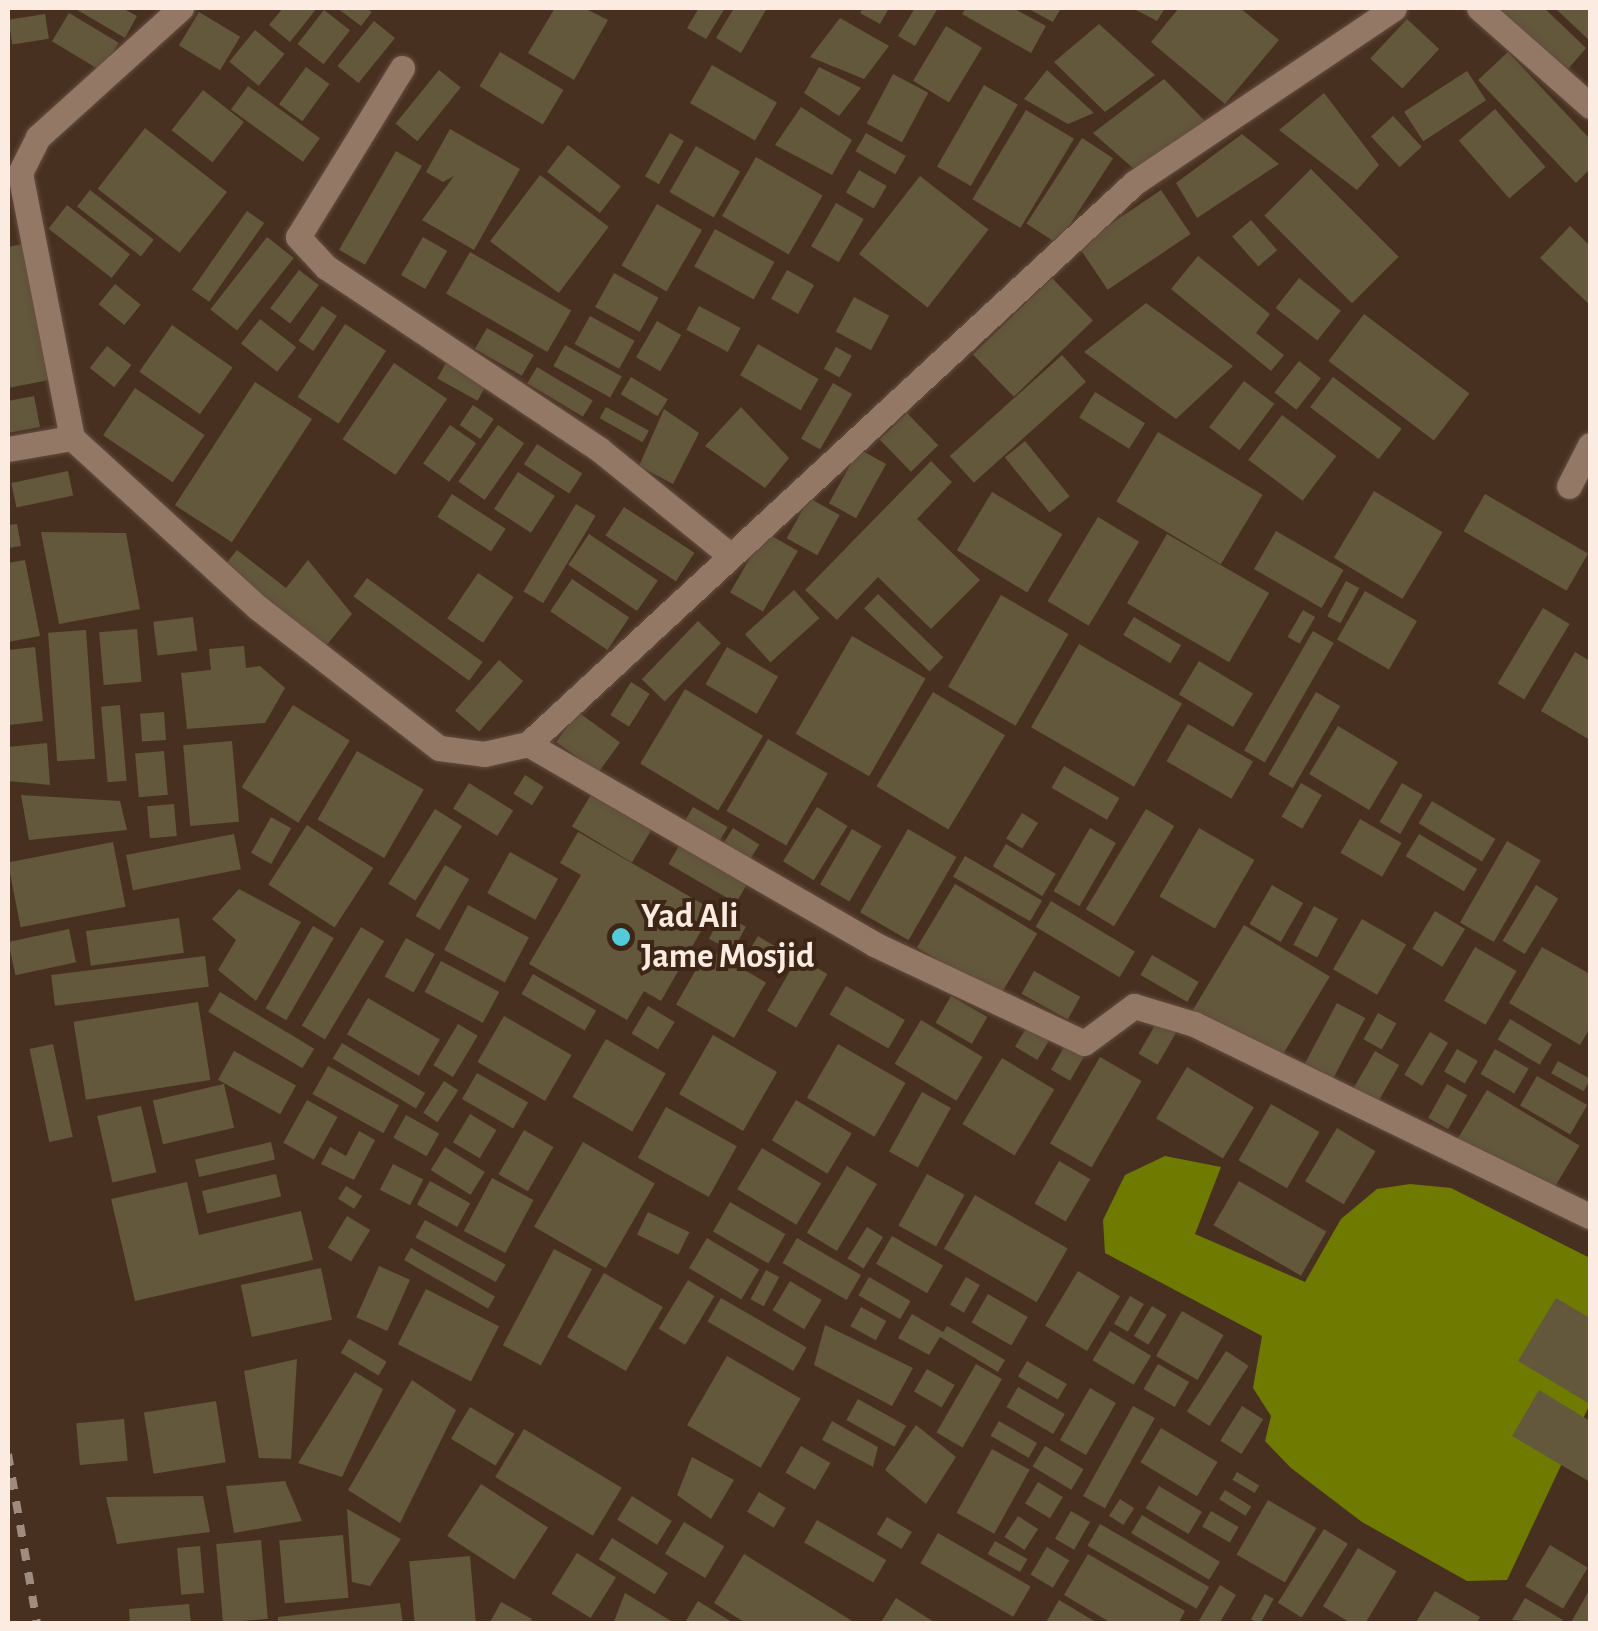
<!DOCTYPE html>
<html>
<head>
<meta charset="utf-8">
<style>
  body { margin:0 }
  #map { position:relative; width:1598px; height:1631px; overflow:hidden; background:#483020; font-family:"Alegreya Sans",sans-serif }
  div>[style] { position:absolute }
  .water>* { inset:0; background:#6f7b00 }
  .building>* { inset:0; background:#63573c; transform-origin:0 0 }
  .roads { filter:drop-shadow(0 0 2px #634e40) drop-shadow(0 0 2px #634e40) }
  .minor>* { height:25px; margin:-12.5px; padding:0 12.5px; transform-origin:12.5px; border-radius:12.5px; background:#947866 }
  .rail>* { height:8px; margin-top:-4px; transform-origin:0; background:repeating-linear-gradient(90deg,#a08c7f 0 12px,transparent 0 24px) }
  .dots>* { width:28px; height:28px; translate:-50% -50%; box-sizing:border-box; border:5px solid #3d2616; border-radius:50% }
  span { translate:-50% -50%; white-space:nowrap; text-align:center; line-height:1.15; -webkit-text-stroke:8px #3d2616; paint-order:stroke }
  .poi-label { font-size:35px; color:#fbebe1; font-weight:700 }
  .left { translate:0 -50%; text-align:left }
  .frame { position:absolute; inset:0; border:10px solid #fbebe1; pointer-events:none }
</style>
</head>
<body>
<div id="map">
  <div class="water">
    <i style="clip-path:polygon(1165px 1156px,1221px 1167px,1195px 1234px,1305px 1282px,1341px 1219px,1377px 1189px,1410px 1184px,1451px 1188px,1590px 1258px,1590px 1404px,1507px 1580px,1467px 1581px,1362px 1522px,1291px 1468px,1265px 1441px,1271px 1416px,1253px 1388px,1262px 1336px,1105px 1253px,1103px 1220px,1125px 1175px)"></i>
  </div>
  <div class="building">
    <i style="clip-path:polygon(74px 8px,122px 8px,137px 16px,125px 38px)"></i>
    <i style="clip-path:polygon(283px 8px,317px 8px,290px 42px,269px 25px)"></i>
    <i style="clip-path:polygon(337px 8px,366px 8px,372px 12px,361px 26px)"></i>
    <i style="clip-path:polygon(555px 8px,584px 8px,608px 20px,574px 80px,528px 53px)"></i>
    <i style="clip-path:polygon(699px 8px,725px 8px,706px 39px,687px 28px)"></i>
    <i style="clip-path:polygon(734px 8px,767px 8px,741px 53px,716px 38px)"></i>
    <i style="clip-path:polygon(863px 8px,889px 8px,880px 24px,860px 13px)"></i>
    <i style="clip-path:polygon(915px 8px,938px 8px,915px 46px,898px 36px)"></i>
    <i style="clip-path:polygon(966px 8px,1013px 8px,1046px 26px,1031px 53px,962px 14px)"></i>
    <i style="clip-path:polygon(1027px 8px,1061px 8px,1053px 22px)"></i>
    <i style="clip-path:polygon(1132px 8px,1165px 8px,1157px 21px)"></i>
    <i style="clip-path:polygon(1179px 8px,1240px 8px,1279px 40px,1225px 104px,1151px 42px)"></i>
    <i style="clip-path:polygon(1489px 8px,1544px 8px,1586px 48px,1563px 75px)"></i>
    <i style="clip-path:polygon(1555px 8px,1590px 8px,1590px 41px)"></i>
    <i style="left:324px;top:10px;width:33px;height:43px;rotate:38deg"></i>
    <i style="left:199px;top:12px;width:48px;height:39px;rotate:31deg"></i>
    <i style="left:69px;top:13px;width:58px;height:33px;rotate:31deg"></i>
    <i style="left:45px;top:14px;width:25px;height:37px;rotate:81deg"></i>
    <i style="clip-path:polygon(840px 18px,889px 46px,864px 79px,810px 57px)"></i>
    <i style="left:1407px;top:19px;width:44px;height:54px;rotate:43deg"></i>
    <i style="left:374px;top:21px;width:27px;height:58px;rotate:39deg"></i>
    <i style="clip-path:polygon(1099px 24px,1155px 75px,1105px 112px,1054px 62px)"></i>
    <i style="left:946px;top:26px;width:42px;height:64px;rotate:31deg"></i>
    <i style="left:255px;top:30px;width:38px;height:41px;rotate:39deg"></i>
    <i style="left:500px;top:52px;width:74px;height:40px;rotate:31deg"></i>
    <i style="clip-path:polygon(1508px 52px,1590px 139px,1590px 169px,1576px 183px,1478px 80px)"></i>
    <i style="left:712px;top:65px;width:75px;height:44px;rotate:30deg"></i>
    <i style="left:306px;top:67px;width:29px;height:46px;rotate:36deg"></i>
    <i style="clip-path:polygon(819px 67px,861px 88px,839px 116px,804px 93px)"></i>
    <i style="left:439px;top:70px;width:28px;height:69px;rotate:39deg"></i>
    <i style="clip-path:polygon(1047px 70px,1094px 113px,1068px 124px,1024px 99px)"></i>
    <i style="left:1467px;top:71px;width:35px;height:75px;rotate:57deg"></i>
    <i style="left:893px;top:74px;width:40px;height:56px;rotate:28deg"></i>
    <i style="clip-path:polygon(1164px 79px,1205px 121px,1134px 169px,1093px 133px)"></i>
    <i style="left:984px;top:85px;width:39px;height:94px;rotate:30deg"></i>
    <i style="left:248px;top:86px;width:89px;height:29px;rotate:36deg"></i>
    <i style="left:203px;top:90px;width:52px;height:51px;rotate:38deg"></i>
    <i style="clip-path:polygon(1324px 93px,1379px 165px,1357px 190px,1279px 130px)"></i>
    <i style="clip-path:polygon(801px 107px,852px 140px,832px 175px,775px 145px)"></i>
    <i style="left:1495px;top:109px;width:77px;height:48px;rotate:49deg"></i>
    <i style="left:1026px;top:110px;width:56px;height:104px;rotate:31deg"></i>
    <i style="left:1393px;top:116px;width:42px;height:30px;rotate:47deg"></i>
    <i style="left:145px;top:128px;width:104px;height:77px;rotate:38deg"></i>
    <i style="clip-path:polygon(450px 129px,520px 169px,474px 250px,422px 220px,454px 176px,443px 182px,426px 172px)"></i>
    <i style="left:670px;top:133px;width:16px;height:50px;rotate:30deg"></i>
    <i style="left:866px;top:133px;width:46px;height:21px;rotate:30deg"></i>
    <i style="clip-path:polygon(1242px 134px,1279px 164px,1197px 218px,1176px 183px)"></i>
    <i style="left:1082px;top:138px;width:37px;height:102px;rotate:33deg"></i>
    <i style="left:568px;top:145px;width:67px;height:34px;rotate:38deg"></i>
    <i style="left:696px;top:146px;width:51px;height:53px;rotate:30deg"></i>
    <i style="left:396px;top:151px;width:30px;height:114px;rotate:30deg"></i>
    <i style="left:756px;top:157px;width:77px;height:68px;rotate:30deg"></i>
    <i style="left:1311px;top:169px;width:124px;height:66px;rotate:45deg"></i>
    <i style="left:859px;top:170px;width:32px;height:26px;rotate:30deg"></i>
    <i style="left:540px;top:175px;width:86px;height:83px;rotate:37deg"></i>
    <i style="left:920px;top:176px;width:87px;height:99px;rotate:38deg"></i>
    <i style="left:90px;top:190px;width:81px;height:21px;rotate:38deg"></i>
    <i style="left:1161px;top:190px;width:53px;height:100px;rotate:56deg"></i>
    <i style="left:836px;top:203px;width:32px;height:50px;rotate:30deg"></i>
    <i style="left:657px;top:204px;width:52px;height:71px;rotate:30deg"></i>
    <i style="left:67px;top:205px;width:80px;height:30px;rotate:38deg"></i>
    <i style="left:247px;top:211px;width:21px;height:96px;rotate:35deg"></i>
    <i style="left:1251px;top:220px;width:40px;height:25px;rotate:49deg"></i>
    <i style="clip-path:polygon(1570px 226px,1590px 246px,1590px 305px,1540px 258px)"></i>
    <i style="left:715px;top:229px;width:68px;height:43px;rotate:29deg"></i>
    <i style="left:267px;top:237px;width:34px;height:92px;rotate:38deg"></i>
    <i style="left:423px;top:237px;width:28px;height:44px;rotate:30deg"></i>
    <i style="clip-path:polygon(27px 243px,54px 379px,8px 388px,8px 247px)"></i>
    <i style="left:470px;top:252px;width:117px;height:48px;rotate:30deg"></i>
    <i style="clip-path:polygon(1198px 256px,1270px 314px,1256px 333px,1284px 355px,1271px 371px,1171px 289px)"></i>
    <i style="left:299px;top:270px;width:25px;height:48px;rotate:37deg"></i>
    <i style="left:787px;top:270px;width:31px;height:33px;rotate:29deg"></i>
    <i style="left:614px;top:273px;width:51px;height:39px;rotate:29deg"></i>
    <i style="left:1052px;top:278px;width:59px;height:110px;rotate:46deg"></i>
    <i style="left:1299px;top:278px;width:53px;height:38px;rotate:38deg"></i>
    <i style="left:115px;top:284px;width:33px;height:26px;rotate:39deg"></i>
    <i style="left:854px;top:297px;width:40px;height:39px;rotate:28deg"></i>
    <i style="clip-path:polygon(1146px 303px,1233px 366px,1176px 419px,1084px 352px)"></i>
    <i style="left:322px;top:306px;width:18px;height:42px;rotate:34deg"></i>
    <i style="left:699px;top:306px;width:47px;height:27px;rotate:28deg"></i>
    <i style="left:1364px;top:314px;width:132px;height:59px;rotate:37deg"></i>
    <i style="left:590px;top:316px;width:51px;height:32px;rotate:29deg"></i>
    <i style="left:260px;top:319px;width:46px;height:31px;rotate:38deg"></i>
    <i style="left:657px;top:321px;width:28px;height:42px;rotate:30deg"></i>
    <i style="left:345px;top:324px;width:49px;height:87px;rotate:33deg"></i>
    <i style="left:172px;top:325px;width:74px;height:57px;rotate:35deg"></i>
    <i style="left:487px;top:328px;width:54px;height:24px;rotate:30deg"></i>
    <i style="left:758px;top:344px;width:70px;height:36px;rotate:30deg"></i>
    <i style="left:565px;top:345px;width:65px;height:24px;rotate:29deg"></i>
    <i style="left:107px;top:346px;width:31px;height:28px;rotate:38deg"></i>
    <i style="left:836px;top:347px;width:18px;height:25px;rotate:29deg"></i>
    <i style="left:1062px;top:355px;width:36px;height:151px;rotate:48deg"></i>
    <i style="left:447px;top:361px;width:46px;height:20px;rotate:29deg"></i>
    <i style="left:1299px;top:361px;width:28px;height:40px;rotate:38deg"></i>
    <i style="left:394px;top:363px;width:64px;height:92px;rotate:34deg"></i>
    <i style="left:537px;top:367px;width:65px;height:19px;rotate:31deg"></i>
    <i style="left:631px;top:377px;width:43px;height:20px;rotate:31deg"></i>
    <i style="left:1333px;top:377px;width:86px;height:38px;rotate:37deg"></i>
    <i style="left:1244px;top:381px;width:38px;height:58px;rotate:37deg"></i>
    <i style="left:255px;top:382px;width:68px;height:147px;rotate:33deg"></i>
    <i style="left:833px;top:383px;width:22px;height:64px;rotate:30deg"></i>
    <i style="left:135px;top:388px;width:84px;height:57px;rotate:34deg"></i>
    <i style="left:1095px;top:392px;width:59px;height:30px;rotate:32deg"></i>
    <i style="clip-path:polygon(34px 396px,40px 427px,8px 433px,8px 401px)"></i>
    <i style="left:473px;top:405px;width:25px;height:24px;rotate:34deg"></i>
    <i style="left:606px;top:407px;width:49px;height:13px;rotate:29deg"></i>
    <i style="clip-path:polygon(741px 407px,789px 458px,765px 488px,705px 446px)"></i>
    <i style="clip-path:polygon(664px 409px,699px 433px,673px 484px,639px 466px)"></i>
    <i style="left:907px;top:413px;width:45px;height:38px;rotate:46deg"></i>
    <i style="left:1282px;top:415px;width:68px;height:56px;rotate:37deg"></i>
    <i style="left:450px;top:425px;width:32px;height:47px;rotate:35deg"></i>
    <i style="left:498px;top:425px;width:32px;height:69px;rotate:35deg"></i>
    <i style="left:1158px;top:432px;width:122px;height:81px;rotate:31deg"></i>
    <i style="left:1025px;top:441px;width:71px;height:26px;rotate:51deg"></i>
    <i style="left:537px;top:444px;width:54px;height:24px;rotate:33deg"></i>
    <i style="left:859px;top:449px;width:31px;height:62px;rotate:29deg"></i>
    <i style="clip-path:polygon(931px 461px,952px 482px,917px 519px,980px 580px,931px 629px,878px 577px,837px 620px,805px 590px)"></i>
    <i style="left:68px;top:471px;width:25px;height:58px;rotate:78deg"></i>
    <i style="left:518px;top:472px;width:44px;height:44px;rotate:33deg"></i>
    <i style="left:1374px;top:491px;width:80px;height:78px;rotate:31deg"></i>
    <i style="left:992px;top:492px;width:82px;height:68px;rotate:31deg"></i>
    <i style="left:452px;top:494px;width:64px;height:27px;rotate:33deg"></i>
    <i style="left:1485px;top:494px;width:119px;height:43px;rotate:30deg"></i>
    <i style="left:809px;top:498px;width:35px;height:46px;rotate:29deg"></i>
    <i style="left:576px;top:504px;width:23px;height:102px;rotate:31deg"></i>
    <i style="left:624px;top:507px;width:84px;height:34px;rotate:33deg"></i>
    <i style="left:1098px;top:517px;width:48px;height:98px;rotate:31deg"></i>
    <i style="clip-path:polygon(17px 524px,21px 546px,8px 548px,8px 525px)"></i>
    <i style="left:1276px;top:531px;width:78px;height:44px;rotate:30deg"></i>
    <i style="clip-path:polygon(41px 532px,126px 533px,140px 609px,59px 624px)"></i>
    <i style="left:765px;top:532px;width:38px;height:70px;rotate:30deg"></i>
    <i style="left:589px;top:534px;width:83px;height:37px;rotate:34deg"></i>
    <i style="left:1167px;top:534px;width:118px;height:80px;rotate:30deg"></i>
    <i style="clip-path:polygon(237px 550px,286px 588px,308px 560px,352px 614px,325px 647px,224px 566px)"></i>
    <i style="clip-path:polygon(25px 560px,40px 636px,8px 642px,8px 563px)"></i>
    <i style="left:478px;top:573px;width:43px;height:55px;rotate:34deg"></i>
    <i style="left:367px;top:578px;width:143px;height:23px;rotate:36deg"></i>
    <i style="left:572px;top:579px;width:69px;height:39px;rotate:34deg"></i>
    <i style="left:1346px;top:581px;width:15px;height:40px;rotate:28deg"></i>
    <i style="left:794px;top:590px;width:38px;height:66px;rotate:48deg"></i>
    <i style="left:1365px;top:591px;width:60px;height:56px;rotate:30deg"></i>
    <i style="left:878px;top:594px;width:91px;height:20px;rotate:44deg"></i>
    <i style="left:1001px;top:595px;width:78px;height:106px;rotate:30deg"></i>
    <i style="left:1543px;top:608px;width:31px;height:88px;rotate:31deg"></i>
    <i style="left:1303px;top:610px;width:14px;height:31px;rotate:30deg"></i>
    <i style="left:193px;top:617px;width:34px;height:40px;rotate:83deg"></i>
    <i style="left:1134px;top:617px;width:55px;height:21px;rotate:31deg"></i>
    <i style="left:698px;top:621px;width:32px;height:81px;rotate:44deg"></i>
    <i style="left:137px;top:629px;width:53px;height:38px;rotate:85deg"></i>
    <i style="left:86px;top:630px;width:129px;height:38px;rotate:86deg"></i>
    <i style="left:1313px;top:631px;width:24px;height:138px;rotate:30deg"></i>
    <i style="left:852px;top:636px;width:85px;height:113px;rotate:30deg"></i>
    <i style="left:1079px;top:644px;width:119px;height:96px;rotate:30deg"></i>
    <i style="clip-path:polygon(244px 646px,246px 668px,260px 666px,285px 688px,265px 723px,187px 729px,181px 673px,211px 670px,209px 649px)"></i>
    <i style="clip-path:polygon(35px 647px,43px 721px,9px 725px,8px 650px)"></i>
    <i style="left:727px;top:647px;width:59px;height:43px;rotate:30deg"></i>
    <i style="clip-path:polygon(1575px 652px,1590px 661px,1590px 740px,1541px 711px)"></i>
    <i style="left:499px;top:660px;width:32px;height:67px;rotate:41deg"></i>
    <i style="left:1199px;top:661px;width:63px;height:39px;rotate:31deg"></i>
    <i style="left:631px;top:682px;width:22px;height:39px;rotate:32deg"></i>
    <i style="left:685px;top:689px;width:91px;height:87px;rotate:31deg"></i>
    <i style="left:933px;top:692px;width:84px;height:110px;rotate:31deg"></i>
    <i style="left:1316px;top:692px;width:28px;height:95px;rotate:30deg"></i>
    <i style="left:120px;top:705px;width:76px;height:19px;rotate:85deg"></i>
    <i style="left:293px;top:705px;width:67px;height:97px;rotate:32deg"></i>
    <i style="left:164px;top:712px;width:28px;height:24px;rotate:86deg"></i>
    <i style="left:578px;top:712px;width:52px;height:37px;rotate:36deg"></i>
    <i style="left:1188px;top:724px;width:75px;height:43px;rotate:30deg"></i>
    <i style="left:1338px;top:726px;width:70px;height:56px;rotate:31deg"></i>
    <i style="left:768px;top:739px;width:69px;height:83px;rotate:30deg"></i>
    <i style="left:232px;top:741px;width:81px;height:49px;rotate:85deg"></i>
    <i style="clip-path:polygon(47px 743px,50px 785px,8px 781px,8px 747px)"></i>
    <i style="left:164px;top:751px;width:44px;height:29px;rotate:85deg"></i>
    <i style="left:357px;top:751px;width:77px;height:79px;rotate:30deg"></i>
    <i style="left:1064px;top:766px;width:64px;height:25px;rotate:30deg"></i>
    <i style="left:525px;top:775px;width:22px;height:22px;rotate:32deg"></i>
    <i style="left:469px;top:783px;width:52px;height:30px;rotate:32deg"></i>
    <i style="left:1301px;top:783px;width:24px;height:39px;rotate:30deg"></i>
    <i style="left:1402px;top:783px;width:24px;height:45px;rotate:30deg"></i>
    <i style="left:592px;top:793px;width:70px;height:39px;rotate:31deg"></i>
    <i style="clip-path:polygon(21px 795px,120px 801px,127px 830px,29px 840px)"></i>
    <i style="left:1432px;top:801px;width:74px;height:26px;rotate:31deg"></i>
    <i style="left:174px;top:804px;width:32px;height:27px;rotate:85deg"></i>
    <i style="left:693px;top:807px;width:40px;height:22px;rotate:30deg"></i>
    <i style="left:817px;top:807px;width:36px;height:64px;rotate:32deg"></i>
    <i style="left:435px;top:809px;width:32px;height:88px;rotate:32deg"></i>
    <i style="left:1146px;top:809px;width:33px;height:117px;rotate:31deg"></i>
    <i style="left:1022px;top:813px;width:19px;height:30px;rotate:32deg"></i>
    <i style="left:271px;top:817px;width:23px;height:41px;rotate:29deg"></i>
    <i style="left:1360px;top:819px;width:48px;height:39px;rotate:30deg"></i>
    <i style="left:307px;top:825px;width:79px;height:71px;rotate:33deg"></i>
    <i style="left:733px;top:828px;width:31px;height:26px;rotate:32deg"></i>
    <i style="left:1090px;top:828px;width:30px;height:73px;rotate:30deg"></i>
    <i style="left:1199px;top:828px;width:64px;height:79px;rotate:30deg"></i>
    <i style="left:852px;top:829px;width:34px;height:64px;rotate:30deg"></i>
    <i style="left:908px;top:829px;width:56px;height:96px;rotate:30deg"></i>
    <i style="clip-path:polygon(578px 832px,713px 910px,661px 1001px,644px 991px,627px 1020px,529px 964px,581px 875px,560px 863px)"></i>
    <i style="left:234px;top:834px;width:36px;height:110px;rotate:79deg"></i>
    <i style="left:1419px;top:834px;width:68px;height:26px;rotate:31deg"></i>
    <i style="left:683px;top:839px;width:78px;height:29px;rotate:30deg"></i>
    <i style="left:1507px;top:841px;width:39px;height:94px;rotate:30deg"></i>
    <i style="left:113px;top:842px;width:66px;height:107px;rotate:79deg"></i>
    <i style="left:1006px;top:844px;width:58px;height:26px;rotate:31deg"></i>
    <i style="left:510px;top:852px;width:55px;height:47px;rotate:29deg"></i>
    <i style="left:965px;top:856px;width:89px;height:24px;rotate:30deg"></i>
    <i style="left:445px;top:865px;width:28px;height:59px;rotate:30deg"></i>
    <i style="left:955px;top:884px;width:96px;height:74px;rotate:31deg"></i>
    <i style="left:1272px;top:885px;width:36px;height:45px;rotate:30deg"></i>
    <i style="left:1536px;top:885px;width:26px;height:65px;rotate:31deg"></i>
    <i style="clip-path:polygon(239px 889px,301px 922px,256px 1001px,218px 970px,236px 940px,212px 919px)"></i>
    <i style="left:1051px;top:901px;width:98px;height:30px;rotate:31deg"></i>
    <i style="left:468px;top:905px;width:69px;height:51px;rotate:28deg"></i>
    <i style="left:1314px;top:906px;width:27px;height:44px;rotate:28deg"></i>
    <i style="left:1435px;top:911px;width:35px;height:44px;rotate:31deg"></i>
    <i style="left:722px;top:914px;width:27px;height:28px;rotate:28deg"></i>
    <i style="left:179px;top:918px;width:35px;height:94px;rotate:82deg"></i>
    <i style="left:1362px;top:919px;width:51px;height:58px;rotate:30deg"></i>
    <i style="left:1244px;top:925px;width:100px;height:101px;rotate:31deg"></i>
    <i style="left:313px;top:926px;width:24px;height:95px;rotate:30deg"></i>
    <i style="left:361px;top:927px;width:27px;height:115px;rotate:31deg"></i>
    <i style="left:69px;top:929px;width:34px;height:62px;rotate:78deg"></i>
    <i style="left:758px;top:936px;width:26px;height:17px;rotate:31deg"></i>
    <i style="left:406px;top:938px;width:33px;height:44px;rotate:29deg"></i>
    <i style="left:1475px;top:947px;width:48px;height:62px;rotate:30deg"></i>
    <i style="clip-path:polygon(1542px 947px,1590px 974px,1590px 1028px,1580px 1045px,1509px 1003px)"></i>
    <i style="left:708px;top:949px;width:67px;height:64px;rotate:30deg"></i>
    <i style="left:1152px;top:955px;width:54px;height:23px;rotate:30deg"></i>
    <i style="left:205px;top:956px;width:31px;height:155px;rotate:83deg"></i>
    <i style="left:798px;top:957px;width:34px;height:62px;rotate:30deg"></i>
    <i style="left:441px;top:961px;width:66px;height:35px;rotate:28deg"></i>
    <i style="left:1034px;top:971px;width:53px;height:26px;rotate:29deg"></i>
    <i style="left:533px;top:974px;width:73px;height:23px;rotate:30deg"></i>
    <i style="left:846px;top:986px;width:68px;height:33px;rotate:30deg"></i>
    <i style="left:220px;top:992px;width:110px;height:23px;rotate:31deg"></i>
    <i style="left:951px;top:996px;width:42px;height:31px;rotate:30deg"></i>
    <i style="left:368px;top:998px;width:83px;height:42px;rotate:30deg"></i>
    <i style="left:198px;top:1002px;width:79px;height:126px;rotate:81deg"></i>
    <i style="left:1337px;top:1003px;width:32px;height:73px;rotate:28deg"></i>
    <i style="left:648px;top:1006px;width:31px;height:32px;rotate:31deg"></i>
    <i style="left:1378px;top:1013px;width:21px;height:30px;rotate:29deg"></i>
    <i style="left:504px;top:1016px;width:78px;height:53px;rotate:30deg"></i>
    <i style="left:1510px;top:1019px;width:49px;height:24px;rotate:31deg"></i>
    <i style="left:921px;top:1020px;width:72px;height:51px;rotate:31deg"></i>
    <i style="left:1031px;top:1020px;width:26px;height:31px;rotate:31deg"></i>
    <i style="left:1158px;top:1020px;width:22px;height:39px;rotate:30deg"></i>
    <i style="left:458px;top:1024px;width:23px;height:48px;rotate:31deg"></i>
    <i style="left:1430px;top:1032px;width:21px;height:50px;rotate:31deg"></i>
    <i style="left:713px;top:1035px;width:74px;height:68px;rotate:30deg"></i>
    <i style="left:606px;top:1039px;width:69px;height:67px;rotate:30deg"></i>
    <i style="left:1067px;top:1042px;width:22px;height:32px;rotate:30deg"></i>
    <i style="left:342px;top:1043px;width:97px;height:18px;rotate:31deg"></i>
    <i style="left:53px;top:1044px;width:95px;height:24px;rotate:78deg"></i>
    <i style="left:838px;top:1044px;width:78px;height:62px;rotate:30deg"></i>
    <i style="left:1457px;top:1049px;width:24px;height:26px;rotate:30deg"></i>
    <i style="left:1495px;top:1049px;width:39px;height:29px;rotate:30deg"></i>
    <i style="left:234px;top:1051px;width:71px;height:33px;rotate:29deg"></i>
    <i style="left:1375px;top:1051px;width:28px;height:43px;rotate:30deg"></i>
    <i style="left:1100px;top:1057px;width:48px;height:100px;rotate:30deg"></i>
    <i style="left:1002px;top:1058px;width:61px;height:77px;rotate:31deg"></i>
    <i style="left:1558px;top:1061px;width:37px;height:14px;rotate:29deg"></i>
    <i style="left:328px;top:1066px;width:81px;height:32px;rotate:29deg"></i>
    <i style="left:1187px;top:1067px;width:78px;height:60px;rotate:31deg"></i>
    <i style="left:477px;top:1073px;width:59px;height:30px;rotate:30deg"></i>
    <i style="left:1537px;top:1076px;width:58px;height:34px;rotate:30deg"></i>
    <i style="left:444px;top:1081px;width:17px;height:38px;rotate:33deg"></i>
    <i style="left:224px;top:1084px;width:45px;height:73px;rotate:77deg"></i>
    <i style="left:1447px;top:1084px;width:23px;height:39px;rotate:29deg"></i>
    <i style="left:1487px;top:1090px;width:108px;height:59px;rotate:31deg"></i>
    <i style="left:922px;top:1092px;width:33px;height:68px;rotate:29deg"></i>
    <i style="left:307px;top:1100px;width:35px;height:49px;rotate:29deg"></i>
    <i style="left:796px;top:1100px;width:65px;height:47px;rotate:31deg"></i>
    <i style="left:1271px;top:1104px;width:56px;height:65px;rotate:30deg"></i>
    <i style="left:141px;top:1106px;width:68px;height:45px;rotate:77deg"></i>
    <i style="left:666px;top:1107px;width:81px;height:58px;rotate:29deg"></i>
    <i style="left:470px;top:1114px;width:31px;height:33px;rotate:31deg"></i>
    <i style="left:406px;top:1115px;width:38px;height:26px;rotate:29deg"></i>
    <i style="left:1337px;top:1128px;width:45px;height:62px;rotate:31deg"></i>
    <i style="left:524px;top:1130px;width:34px;height:51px;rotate:30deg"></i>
    <i style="clip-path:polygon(359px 1131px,375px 1140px,354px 1180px,321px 1164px,330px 1147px,346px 1156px)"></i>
    <i style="left:271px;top:1142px;width:18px;height:78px;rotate:77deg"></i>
    <i style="left:583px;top:1142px;width:83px;height:98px;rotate:30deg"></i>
    <i style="left:445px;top:1147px;width:47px;height:27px;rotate:32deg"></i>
    <i style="left:762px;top:1148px;width:69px;height:48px;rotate:31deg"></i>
    <i style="left:1059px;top:1161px;width:36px;height:49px;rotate:30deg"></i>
    <i style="left:393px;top:1164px;width:34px;height:29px;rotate:27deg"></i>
    <i style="left:847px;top:1166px;width:35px;height:78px;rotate:31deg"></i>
    <i style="left:276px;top:1174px;width:23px;height:76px;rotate:77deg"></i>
    <i style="left:927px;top:1174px;width:43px;height:59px;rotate:29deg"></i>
    <i style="left:492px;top:1178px;width:47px;height:60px;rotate:28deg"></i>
    <i style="left:430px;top:1181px;width:46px;height:27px;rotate:29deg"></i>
    <i style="left:1239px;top:1181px;width:101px;height:51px;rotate:30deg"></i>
    <i style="clip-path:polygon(187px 1182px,199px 1235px,301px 1211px,313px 1260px,135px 1301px,111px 1199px)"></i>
    <i style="left:346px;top:1186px;width:19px;height:15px;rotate:32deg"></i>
    <i style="left:975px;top:1195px;width:107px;height:62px;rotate:30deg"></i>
    <i style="left:730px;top:1202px;width:64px;height:34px;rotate:30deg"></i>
    <i style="left:648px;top:1212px;width:46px;height:25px;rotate:26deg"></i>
    <i style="left:347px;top:1216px;width:27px;height:37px;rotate:31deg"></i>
    <i style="left:425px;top:1220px;width:92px;height:20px;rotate:29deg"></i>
    <i style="left:867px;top:1227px;width:19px;height:37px;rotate:32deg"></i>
    <i style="left:892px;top:1236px;width:59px;height:32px;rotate:30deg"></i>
    <i style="left:707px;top:1238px;width:61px;height:35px;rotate:31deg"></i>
    <i style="left:797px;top:1238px;width:74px;height:29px;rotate:30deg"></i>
    <i style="left:411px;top:1248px;width:97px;height:14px;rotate:30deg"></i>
    <i style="left:554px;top:1249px;width:43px;height:109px;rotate:28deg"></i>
    <i style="left:379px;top:1266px;width:34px;height:56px;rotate:24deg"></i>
    <i style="left:321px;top:1268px;width:53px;height:82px;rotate:78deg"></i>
    <i style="left:766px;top:1270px;width:15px;height:33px;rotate:28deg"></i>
    <i style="left:1078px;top:1271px;width:49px;height:64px;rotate:31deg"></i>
    <i style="left:604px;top:1273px;width:68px;height:74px;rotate:30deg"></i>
    <i style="left:869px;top:1277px;width:48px;height:21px;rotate:30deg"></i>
    <i style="left:966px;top:1277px;width:16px;height:32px;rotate:30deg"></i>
    <i style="left:688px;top:1280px;width:31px;height:57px;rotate:31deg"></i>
    <i style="left:790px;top:1281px;width:37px;height:34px;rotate:31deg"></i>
    <i style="left:426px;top:1289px;width:82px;height:62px;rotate:27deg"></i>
    <i style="left:988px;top:1294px;width:46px;height:33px;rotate:30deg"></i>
    <i style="left:1130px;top:1296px;width:16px;height:32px;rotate:30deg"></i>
    <i style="left:721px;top:1298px;width:99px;height:27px;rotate:30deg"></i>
    <i style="clip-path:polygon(1556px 1298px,1590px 1318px,1590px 1404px,1518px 1361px)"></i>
    <i style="left:1152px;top:1306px;width:17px;height:35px;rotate:31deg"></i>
    <i style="left:861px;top:1307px;width:29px;height:22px;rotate:29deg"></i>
    <i style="left:1182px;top:1311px;width:48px;height:52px;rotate:30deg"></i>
    <i style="clip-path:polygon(912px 1314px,943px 1332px,947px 1326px,1005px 1360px,998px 1372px,940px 1337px,929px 1355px,898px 1338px)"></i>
    <i style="clip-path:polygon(825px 1325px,913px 1368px,892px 1406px,814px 1365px)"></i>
    <i style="left:1110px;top:1331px;width:48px;height:34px;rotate:31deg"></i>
    <i style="left:349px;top:1339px;width:44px;height:16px;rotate:31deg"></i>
    <i style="left:1226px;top:1351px;width:27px;height:72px;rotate:33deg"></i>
    <i style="left:727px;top:1356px;width:85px;height:80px;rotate:30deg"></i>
    <i style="clip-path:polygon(297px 1359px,291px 1459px,259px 1458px,244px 1371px)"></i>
    <i style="left:1027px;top:1361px;width:46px;height:18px;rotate:30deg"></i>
    <i style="left:976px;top:1364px;width:30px;height:79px;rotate:30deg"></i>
    <i style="left:1158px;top:1364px;width:36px;height:29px;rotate:30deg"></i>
    <i style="left:927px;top:1369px;width:32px;height:26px;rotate:30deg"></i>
    <i style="clip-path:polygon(355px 1372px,383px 1389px,342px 1477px,298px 1463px)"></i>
    <i style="clip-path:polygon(412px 1380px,456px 1410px,400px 1523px,348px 1490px)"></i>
    <i style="left:1018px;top:1387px;width:54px;height:23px;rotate:30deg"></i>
    <i style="left:1090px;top:1388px;width:30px;height:60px;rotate:30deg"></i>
    <i style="clip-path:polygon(1539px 1390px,1590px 1421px,1590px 1482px,1512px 1436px)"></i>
    <i style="left:858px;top:1399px;width:55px;height:24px;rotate:29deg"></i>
    <i style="left:216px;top:1401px;width:62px;height:73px;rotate:81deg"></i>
    <i style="left:1133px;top:1406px;width:25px;height:103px;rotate:29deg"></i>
    <i style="left:1242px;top:1406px;width:25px;height:41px;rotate:32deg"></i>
    <i style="left:470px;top:1407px;width:52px;height:37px;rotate:31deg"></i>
    <i style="left:124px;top:1419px;width:42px;height:48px;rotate:85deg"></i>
    <i style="clip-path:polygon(832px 1421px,878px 1447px,873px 1467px,822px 1440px)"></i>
    <i style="left:999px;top:1421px;width:44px;height:17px;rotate:30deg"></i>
    <i style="clip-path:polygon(916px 1425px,956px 1457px,926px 1504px,885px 1470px)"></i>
    <i style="left:1161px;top:1428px;width:66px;height:40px;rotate:31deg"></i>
    <i style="left:524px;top:1429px;width:114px;height:56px;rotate:31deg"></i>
    <i style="left:801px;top:1446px;width:34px;height:31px;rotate:30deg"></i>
    <i style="left:1045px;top:1446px;width:45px;height:24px;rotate:31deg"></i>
    <i style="left:992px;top:1449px;width:43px;height:73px;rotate:29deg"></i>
    <i style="clip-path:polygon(692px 1457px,734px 1480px,711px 1519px,677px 1495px)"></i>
    <i style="left:1237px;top:1472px;width:26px;height:9px;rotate:31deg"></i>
    <i style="clip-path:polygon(285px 1481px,302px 1521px,234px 1533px,226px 1486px)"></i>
    <i style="left:1038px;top:1482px;width:29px;height:25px;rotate:31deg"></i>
    <i style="left:481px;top:1484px;width:80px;height:62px;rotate:33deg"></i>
    <i style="left:1159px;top:1486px;width:50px;height:26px;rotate:31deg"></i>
    <i style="left:1225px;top:1490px;width:31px;height:11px;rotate:32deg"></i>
    <i style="left:759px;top:1492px;width:31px;height:23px;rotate:31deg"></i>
    <i style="clip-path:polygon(203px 1496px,210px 1532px,117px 1544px,106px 1497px)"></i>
    <i style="left:632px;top:1496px;width:47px;height:28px;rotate:32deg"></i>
    <i style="left:1120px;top:1499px;width:17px;height:20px;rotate:33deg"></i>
    <i style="left:1268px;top:1500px;width:56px;height:63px;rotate:30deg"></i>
    <i style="clip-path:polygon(347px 1509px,401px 1539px,370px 1586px,352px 1582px)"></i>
    <i style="left:1071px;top:1511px;width:22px;height:32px;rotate:30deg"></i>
    <i style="left:1211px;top:1511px;width:32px;height:18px;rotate:30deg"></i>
    <i style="left:1142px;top:1515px;width:91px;height:21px;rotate:31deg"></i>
    <i style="left:1018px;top:1516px;width:24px;height:25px;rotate:33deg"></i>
    <i style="left:887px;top:1517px;width:29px;height:20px;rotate:31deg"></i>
    <i style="left:817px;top:1520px;width:80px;height:26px;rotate:30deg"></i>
    <i style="left:684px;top:1522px;width:47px;height:37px;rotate:31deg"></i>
    <i style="left:1100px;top:1524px;width:126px;height:25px;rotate:30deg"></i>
    <i style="left:1324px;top:1529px;width:28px;height:87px;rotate:32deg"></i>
    <i style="left:938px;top:1533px;width:107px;height:35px;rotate:30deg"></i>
    <i style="left:343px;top:1535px;width:63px;height:64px;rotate:85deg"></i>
    <i style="left:612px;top:1538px;width:66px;height:25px;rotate:32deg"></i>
    <i style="left:261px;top:1540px;width:79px;height:45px;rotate:85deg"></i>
    <i style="left:995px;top:1541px;width:37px;height:15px;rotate:29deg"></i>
    <i style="left:1550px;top:1545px;width:44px;height:48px;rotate:31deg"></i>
    <i style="left:200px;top:1546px;width:47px;height:23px;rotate:85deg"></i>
    <i style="left:1047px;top:1547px;width:26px;height:32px;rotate:31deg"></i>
    <i style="left:1358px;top:1548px;width:45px;height:68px;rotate:31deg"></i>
    <i style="left:577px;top:1553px;width:46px;height:48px;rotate:32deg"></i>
    <i style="clip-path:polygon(744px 1554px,857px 1624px,747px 1624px,714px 1603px)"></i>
    <i style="clip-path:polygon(1088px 1554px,1185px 1611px,1178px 1624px,1113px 1624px,1064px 1595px)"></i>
    <i style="left:470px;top:1556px;width:67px;height:61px;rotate:85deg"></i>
    <i style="clip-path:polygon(1220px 1585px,1236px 1595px,1219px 1624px,1197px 1624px)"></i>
    <i style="clip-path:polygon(1590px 1589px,1590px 1624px,1570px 1624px)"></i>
    <i style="clip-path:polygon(1435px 1591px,1480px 1617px,1476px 1624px,1415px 1624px)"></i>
    <i style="clip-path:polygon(625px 1593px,676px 1624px,613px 1624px)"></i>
    <i style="left:1265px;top:1594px;width:10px;height:29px;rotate:29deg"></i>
    <i style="clip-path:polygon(896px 1598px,937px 1624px,880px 1624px)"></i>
    <i style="clip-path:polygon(1525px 1598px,1563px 1620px,1561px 1624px,1512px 1620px)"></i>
    <i style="clip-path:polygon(1059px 1600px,1099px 1624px,1045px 1624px)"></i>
    <i style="clip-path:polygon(698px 1601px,735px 1624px,684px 1624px)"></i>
    <i style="clip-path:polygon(501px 1602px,532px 1619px,530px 1624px,489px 1624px)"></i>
    <i style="clip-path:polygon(400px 1603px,403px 1624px,278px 1624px,278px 1617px)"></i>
    <i style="clip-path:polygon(189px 1604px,191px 1624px,130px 1624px,129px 1609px)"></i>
  </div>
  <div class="roads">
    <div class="minor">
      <i style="left:1479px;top:8px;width:148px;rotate:41.4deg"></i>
      <i style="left:402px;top:68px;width:198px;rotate:121.6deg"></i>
      <i style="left:298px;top:237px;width:41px;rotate:47deg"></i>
      <i style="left:326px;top:267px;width:329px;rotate:33.7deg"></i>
      <i style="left:600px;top:450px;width:164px;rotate:39deg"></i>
      <i style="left:72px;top:438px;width:270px;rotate:-101.1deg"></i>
      <i style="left:20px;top:173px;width:40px;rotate:-63.4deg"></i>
      <i style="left:38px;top:137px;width:193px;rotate:-42.1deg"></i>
      <i style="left:8px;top:449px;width:65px;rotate:-9.8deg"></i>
      <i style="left:72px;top:438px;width:251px;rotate:42.4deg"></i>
      <i style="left:257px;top:607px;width:230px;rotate:37.8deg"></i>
      <i style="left:439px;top:748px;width:45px;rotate:7.6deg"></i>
      <i style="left:484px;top:754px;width:45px;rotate:-12.8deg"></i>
      <i style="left:528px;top:744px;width:826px;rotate:-42.79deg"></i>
      <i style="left:1134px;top:183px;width:313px;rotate:-33.9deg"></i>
      <i style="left:1569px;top:486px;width:46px;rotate:-62.9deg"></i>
      <i style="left:528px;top:744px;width:400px;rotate:30deg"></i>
      <i style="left:874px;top:944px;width:232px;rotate:25.2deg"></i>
      <i style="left:1084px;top:1043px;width:62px;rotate:-36.5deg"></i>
      <i style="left:1134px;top:1006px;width:63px;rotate:16.7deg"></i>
      <i style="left:1194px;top:1024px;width:440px;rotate:25.9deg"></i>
    </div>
  </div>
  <div class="rail">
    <i style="left:8px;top:1454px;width:172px;rotate:80.3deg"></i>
  </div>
  <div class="dots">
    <i style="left:621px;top:937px;background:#53cbdb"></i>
  </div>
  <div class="poi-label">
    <span class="left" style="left:641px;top:937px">Yad Ali<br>Jame Mosjid</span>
  </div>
  <div class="frame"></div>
</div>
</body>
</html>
